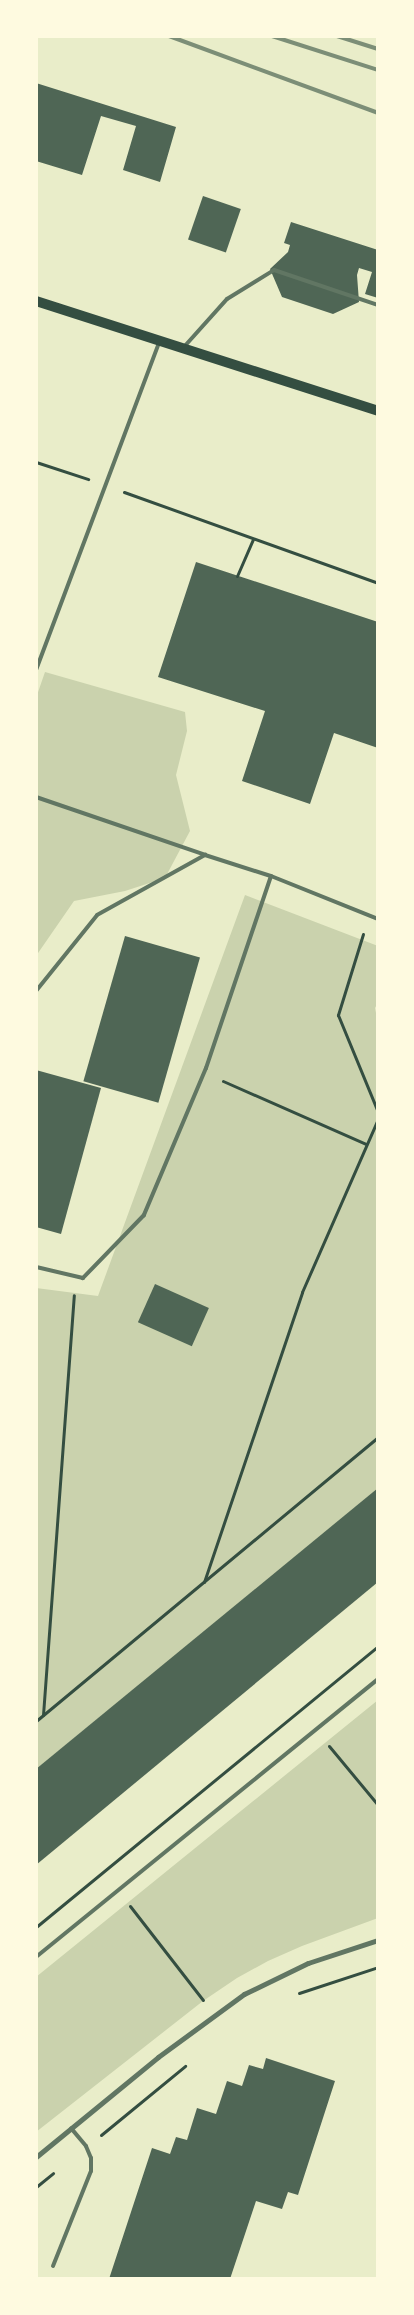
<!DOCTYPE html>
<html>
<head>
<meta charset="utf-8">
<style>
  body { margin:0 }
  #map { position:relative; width:414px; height:2315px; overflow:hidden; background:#e9edc9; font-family:Inter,sans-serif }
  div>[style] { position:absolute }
  .green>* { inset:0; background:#cad2ad }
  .building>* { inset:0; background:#4f6655; transform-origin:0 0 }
  .path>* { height:3px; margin:-1.5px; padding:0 1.5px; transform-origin:1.5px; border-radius:1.5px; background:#344e41 }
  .service>* { height:4px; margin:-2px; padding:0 2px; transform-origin:2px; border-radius:2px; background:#617663 }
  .minor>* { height:5px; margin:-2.5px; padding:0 2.5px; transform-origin:2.5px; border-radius:2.5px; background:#617663 }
  .secondary>* { height:10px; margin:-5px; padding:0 5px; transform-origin:5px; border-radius:5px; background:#344e41 }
  .rail>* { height:4px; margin:-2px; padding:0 2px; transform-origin:2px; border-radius:2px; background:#7c8e77 }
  span { translate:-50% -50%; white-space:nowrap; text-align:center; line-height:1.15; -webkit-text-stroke:4.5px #fefae0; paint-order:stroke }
  .frame { position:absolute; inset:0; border:38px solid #fefae0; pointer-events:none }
</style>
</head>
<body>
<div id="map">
  <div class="green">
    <i style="clip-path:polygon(45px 672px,185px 712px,187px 731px,176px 775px,190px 831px,165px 878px,125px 891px,74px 901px,36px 956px,36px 698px)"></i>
    <i style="clip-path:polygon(245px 895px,378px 946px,378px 1002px,375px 1008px,378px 1023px,378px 1491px,36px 1769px,36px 1288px,98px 1296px)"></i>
    <i style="clip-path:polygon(378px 1700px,378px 1918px,302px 1946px,268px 1961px,237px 1978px,203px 2001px,36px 2132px,36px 1977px)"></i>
  </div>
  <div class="building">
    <i style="clip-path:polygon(36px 83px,176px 127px,160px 182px,123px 170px,136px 126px,101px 116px,82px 175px,36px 161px)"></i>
    <i style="left:203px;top:196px;width:40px;height:46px;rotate:19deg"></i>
    <i style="clip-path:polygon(291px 222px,378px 250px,378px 298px,365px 294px,372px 272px,359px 268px,357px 275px,359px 302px,333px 314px,282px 297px,270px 269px,288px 252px,290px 245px,284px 243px)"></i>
    <i style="clip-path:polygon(196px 562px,378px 622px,378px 748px,334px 733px,310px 804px,242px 781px,265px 711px,158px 677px)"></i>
    <i style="left:125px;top:936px;width:78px;height:151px;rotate:16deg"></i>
    <i style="clip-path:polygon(36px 1070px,101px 1088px,61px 1234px,36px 1227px)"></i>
    <i style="left:155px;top:1284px;width:59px;height:42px;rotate:24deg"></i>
    <i style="clip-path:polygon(378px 1488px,378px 1582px,36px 1865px,36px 1769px)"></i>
    <i style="clip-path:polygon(266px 2058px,335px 2081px,298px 2195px,288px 2192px,282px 2209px,256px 2201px,230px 2279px,109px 2279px,152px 2148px,170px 2154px,176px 2137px,187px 2140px,197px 2108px,216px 2114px,227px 2081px,242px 2086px,249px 2065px,263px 2069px)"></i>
  </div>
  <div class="path">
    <i style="left:36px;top:462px;width:55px;rotate:18.1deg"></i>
    <i style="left:124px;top:492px;width:270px;rotate:19.7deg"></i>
    <i style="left:237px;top:576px;width:40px;rotate:-66.6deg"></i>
    <i style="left:363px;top:934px;width:85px;rotate:107.2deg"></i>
    <i style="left:338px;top:1015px;width:105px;rotate:67.6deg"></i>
    <i style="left:223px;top:1081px;width:156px;rotate:23.8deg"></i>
    <i style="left:204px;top:1582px;width:306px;rotate:-71.3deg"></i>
    <i style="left:302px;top:1292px;width:189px;rotate:-66.3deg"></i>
    <i style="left:43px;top:1715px;width:421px;rotate:-85.8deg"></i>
    <i style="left:36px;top:1721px;width:445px;rotate:-39.7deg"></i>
    <i style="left:329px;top:1746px;width:77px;rotate:50.3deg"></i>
    <i style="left:130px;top:1906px;width:119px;rotate:52.2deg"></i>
    <i style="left:36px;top:1927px;width:443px;rotate:-39.4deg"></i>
    <i style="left:299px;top:1993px;width:83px;rotate:-18.2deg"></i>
    <i style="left:101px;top:2135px;width:109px;rotate:-39.4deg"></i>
    <i style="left:36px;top:2187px;width:22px;rotate:-39deg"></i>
  </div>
  <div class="service">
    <i style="left:183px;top:348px;width:66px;rotate:-48.1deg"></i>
    <i style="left:227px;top:299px;width:55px;rotate:-31.7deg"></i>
    <i style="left:274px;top:270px;width:110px;rotate:18.6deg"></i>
    <i style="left:36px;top:670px;width:350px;rotate:-69.4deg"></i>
    <i style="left:36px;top:797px;width:179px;rotate:18.9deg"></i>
    <i style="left:271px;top:876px;width:115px;rotate:21.9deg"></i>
    <i style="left:36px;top:991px;width:97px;rotate:-51.2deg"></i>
    <i style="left:97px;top:915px;width:124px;rotate:-29.1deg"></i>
    <i style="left:205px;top:855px;width:69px;rotate:17.7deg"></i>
    <i style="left:271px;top:876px;width:203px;rotate:108.7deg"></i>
    <i style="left:206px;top:1068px;width:160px;rotate:112.9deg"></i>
    <i style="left:144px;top:1215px;width:88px;rotate:134.1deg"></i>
    <i style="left:83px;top:1278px;width:48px;rotate:-166.8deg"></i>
    <i style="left:36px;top:1957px;width:441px;rotate:-39.1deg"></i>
    <i style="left:53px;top:2266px;width:102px;rotate:-68.2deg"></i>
    <i style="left:91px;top:2171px;width:13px;rotate:-90deg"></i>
    <i style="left:91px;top:2158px;width:13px;rotate:-113deg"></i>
    <i style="left:86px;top:2146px;width:23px;rotate:-130deg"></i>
  </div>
  <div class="minor">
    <i style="left:36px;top:2157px;width:158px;rotate:-39.3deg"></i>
    <i style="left:158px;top:2057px;width:107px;rotate:-36.2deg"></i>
    <i style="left:244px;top:1994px;width:71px;rotate:-25.8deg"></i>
    <i style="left:308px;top:1963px;width:74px;rotate:-18.2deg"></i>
  </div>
  <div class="secondary">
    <i style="left:36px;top:301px;width:359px;rotate:17.8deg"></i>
  </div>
  <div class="rail">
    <i style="left:169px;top:36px;width:223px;rotate:20.2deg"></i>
    <i style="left:272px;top:36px;width:111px;rotate:17.8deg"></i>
    <i style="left:337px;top:36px;width:43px;rotate:17.6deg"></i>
  </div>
  <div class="frame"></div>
</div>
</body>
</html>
